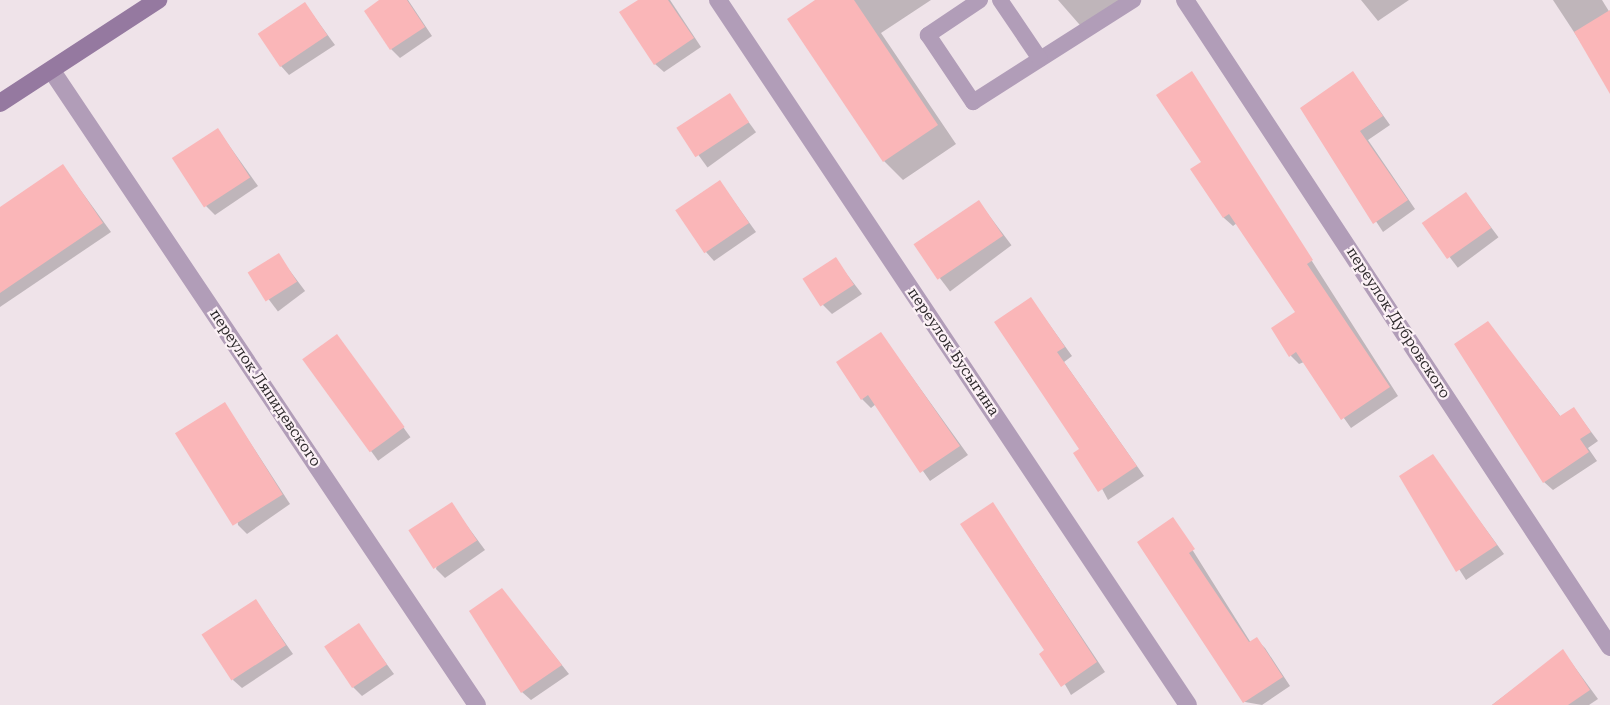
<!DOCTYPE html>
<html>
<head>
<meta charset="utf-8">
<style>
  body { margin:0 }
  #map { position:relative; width:1610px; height:705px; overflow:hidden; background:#efe3e9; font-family:"Roboto Serif",serif }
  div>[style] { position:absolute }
  .shadow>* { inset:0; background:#0003; transform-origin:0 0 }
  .building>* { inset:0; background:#fab6b8; transform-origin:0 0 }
  .lane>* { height:16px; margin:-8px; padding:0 8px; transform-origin:8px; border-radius:8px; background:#b19db8 }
  .street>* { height:18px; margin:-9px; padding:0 9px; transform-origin:9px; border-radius:9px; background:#b19db8 }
  .secondary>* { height:18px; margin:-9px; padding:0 9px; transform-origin:9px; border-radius:9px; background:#9579a0 }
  span { translate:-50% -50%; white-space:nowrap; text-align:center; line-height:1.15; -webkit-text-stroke:4.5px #fcf1f6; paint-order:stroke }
  .street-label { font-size:15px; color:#302c2e }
</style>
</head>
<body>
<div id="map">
  <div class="shadow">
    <i style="clip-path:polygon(382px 0,408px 0,432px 36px,400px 58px,391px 49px)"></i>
    <i style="clip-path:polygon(640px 0,670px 0,701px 47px,664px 72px,655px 64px)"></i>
    <i style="clip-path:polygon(818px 0,931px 0,881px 33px,956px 144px,903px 180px,884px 161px)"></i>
    <i style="clip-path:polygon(1058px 0,1133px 0,1086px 32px)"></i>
    <i style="clip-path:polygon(1361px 0,1409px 0,1378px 21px)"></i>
    <i style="clip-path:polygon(1553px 0,1602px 0,1610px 13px,1610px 87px)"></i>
    <i style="clip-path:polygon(305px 4px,335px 45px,289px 75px,281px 66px)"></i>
    <i style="clip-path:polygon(1192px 73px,1398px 396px,1351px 428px,1304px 362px,1299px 364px,1291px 356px,1297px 313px,1237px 223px,1233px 226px,1224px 218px,1192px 170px,1203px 162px)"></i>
    <i style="clip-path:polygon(1353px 73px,1390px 125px,1368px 140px,1415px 209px,1383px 232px,1302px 108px)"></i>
    <i style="left:729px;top:95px;width:46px;height:60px;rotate:54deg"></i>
    <i style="clip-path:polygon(218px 130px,258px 186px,215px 215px,206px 206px)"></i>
    <i style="clip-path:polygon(63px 166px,111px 232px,0 307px,0 214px)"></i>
    <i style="clip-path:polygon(720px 182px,756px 232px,714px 261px,706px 252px)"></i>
    <i style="left:1466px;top:194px;width:54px;height:51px;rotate:53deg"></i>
    <i style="left:979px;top:202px;width:54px;height:77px;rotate:53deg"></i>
    <i style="left:278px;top:255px;width:45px;height:34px;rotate:53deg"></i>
    <i style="clip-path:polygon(835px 259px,862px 294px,832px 314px,823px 305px)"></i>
    <i style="clip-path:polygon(1031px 299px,1072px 356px,1064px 362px,1144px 476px,1108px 500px,1081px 449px)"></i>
    <i style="clip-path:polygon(1488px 323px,1561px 417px,1574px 409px,1598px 441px,1588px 448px,1597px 461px,1553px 490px,1544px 482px)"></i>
    <i style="clip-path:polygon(881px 334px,968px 455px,930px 481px,876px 404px,871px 408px,862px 399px)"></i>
    <i style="left:337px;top:336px;width:125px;height:40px;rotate:54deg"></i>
    <i style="clip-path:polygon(225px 404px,290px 504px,247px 534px,238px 525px)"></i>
    <i style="clip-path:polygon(1432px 456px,1504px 554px,1466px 580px,1401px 477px)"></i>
    <i style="clip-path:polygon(451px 504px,485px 550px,445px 578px,436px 569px)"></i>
    <i style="clip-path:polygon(993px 504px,1105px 672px,1071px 695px,1046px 651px)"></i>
    <i style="clip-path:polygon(1173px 519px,1251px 643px,1256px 639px,1265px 648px,1290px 686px,1262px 705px,1245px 702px,1139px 542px)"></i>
    <i style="clip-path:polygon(502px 590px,569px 674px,531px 700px,522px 692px)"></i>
    <i style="clip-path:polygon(256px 601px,293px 654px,242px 688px,233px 680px)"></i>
    <i style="clip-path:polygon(358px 625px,394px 674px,362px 696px,353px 687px)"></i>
    <i style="clip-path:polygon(1563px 651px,1598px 699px,1589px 705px,1492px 705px)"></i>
  </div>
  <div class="building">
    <i style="clip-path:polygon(379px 0,407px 0,425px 27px,390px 50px,364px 11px)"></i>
    <i style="clip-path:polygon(638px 0,668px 0,694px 38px,654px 65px,619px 12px)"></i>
    <i style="clip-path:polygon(815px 0,854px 0,938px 125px,883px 162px,787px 19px)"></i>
    <i style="left:305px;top:2px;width:40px;height:57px;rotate:56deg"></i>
    <i style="clip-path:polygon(1610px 10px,1610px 94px,1574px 32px)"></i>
    <i style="clip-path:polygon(1192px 71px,1313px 260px,1307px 264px,1390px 387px,1341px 420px,1296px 352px,1289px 357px,1271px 328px,1295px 312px,1229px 214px,1223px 218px,1190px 169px,1201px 162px,1156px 95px)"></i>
    <i style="clip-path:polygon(1353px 71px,1383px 116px,1360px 131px,1408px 200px,1373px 224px,1300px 108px)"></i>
    <i style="left:730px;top:93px;width:35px;height:64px;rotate:57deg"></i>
    <i style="left:218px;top:128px;width:59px;height:55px;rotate:57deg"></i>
    <i style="clip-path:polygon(63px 164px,103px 223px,0 293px,0 207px)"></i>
    <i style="left:720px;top:180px;width:52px;height:54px;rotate:56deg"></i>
    <i style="left:1466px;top:192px;width:44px;height:54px;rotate:55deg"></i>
    <i style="left:979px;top:200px;width:43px;height:79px;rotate:56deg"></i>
    <i style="left:279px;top:253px;width:34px;height:37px;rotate:58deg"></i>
    <i style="left:836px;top:257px;width:33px;height:40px;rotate:57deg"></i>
    <i style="clip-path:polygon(1031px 297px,1065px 347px,1057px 352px,1137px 466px,1098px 492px,1073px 453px,1079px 449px,994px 322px)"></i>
    <i style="clip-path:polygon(1488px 321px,1560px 416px,1574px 407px,1591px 432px,1580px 439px,1589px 452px,1543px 483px,1454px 344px)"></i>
    <i style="clip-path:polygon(881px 332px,960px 446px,920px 473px,868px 395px,861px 400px,836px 362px)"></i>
    <i style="left:337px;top:334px;width:115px;height:43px;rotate:54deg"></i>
    <i style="left:225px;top:402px;width:109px;height:59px;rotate:58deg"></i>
    <i style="clip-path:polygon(1433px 454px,1497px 545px,1456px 572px,1399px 476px)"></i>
    <i style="left:452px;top:502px;width:46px;height:52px;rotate:57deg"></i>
    <i style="clip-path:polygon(993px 502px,1097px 662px,1061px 687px,1039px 654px,1044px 650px,960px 524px)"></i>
    <i style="clip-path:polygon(1173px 517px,1195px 549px,1189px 553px,1249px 642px,1257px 637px,1283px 677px,1243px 703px,1137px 542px)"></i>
    <i style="clip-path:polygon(502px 588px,562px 665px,521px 693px,469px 611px)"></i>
    <i style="left:256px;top:599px;width:55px;height:65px;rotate:57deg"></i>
    <i style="left:359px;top:623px;width:50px;height:42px;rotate:56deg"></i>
    <i style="clip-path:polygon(1563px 649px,1590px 690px,1568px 705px,1492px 705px)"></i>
  </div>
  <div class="lane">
    <i style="left:980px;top:0;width:63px;rotate:146.1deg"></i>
    <i style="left:928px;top:35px;width:81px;rotate:56.1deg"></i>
    <i style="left:973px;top:102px;width:190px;rotate:-32.5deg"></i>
    <i style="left:1000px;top:0;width:71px;rotate:55.9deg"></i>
  </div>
  <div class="street">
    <i style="left:718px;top:0;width:847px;rotate:56.31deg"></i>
    <i style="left:1185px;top:0;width:774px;rotate:56.7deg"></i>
    <i style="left:52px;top:71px;width:763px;rotate:56.16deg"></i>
  </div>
  <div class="secondary">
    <i style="left:0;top:103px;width:189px;rotate:-33.1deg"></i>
  </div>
  <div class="street-label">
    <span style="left:1398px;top:323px;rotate:57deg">переулок Дубровского</span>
    <span style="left:953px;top:352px;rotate:56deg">переулок Бусыгина</span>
    <span style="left:265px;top:388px;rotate:56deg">переулок Ляпидевского</span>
  </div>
</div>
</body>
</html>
